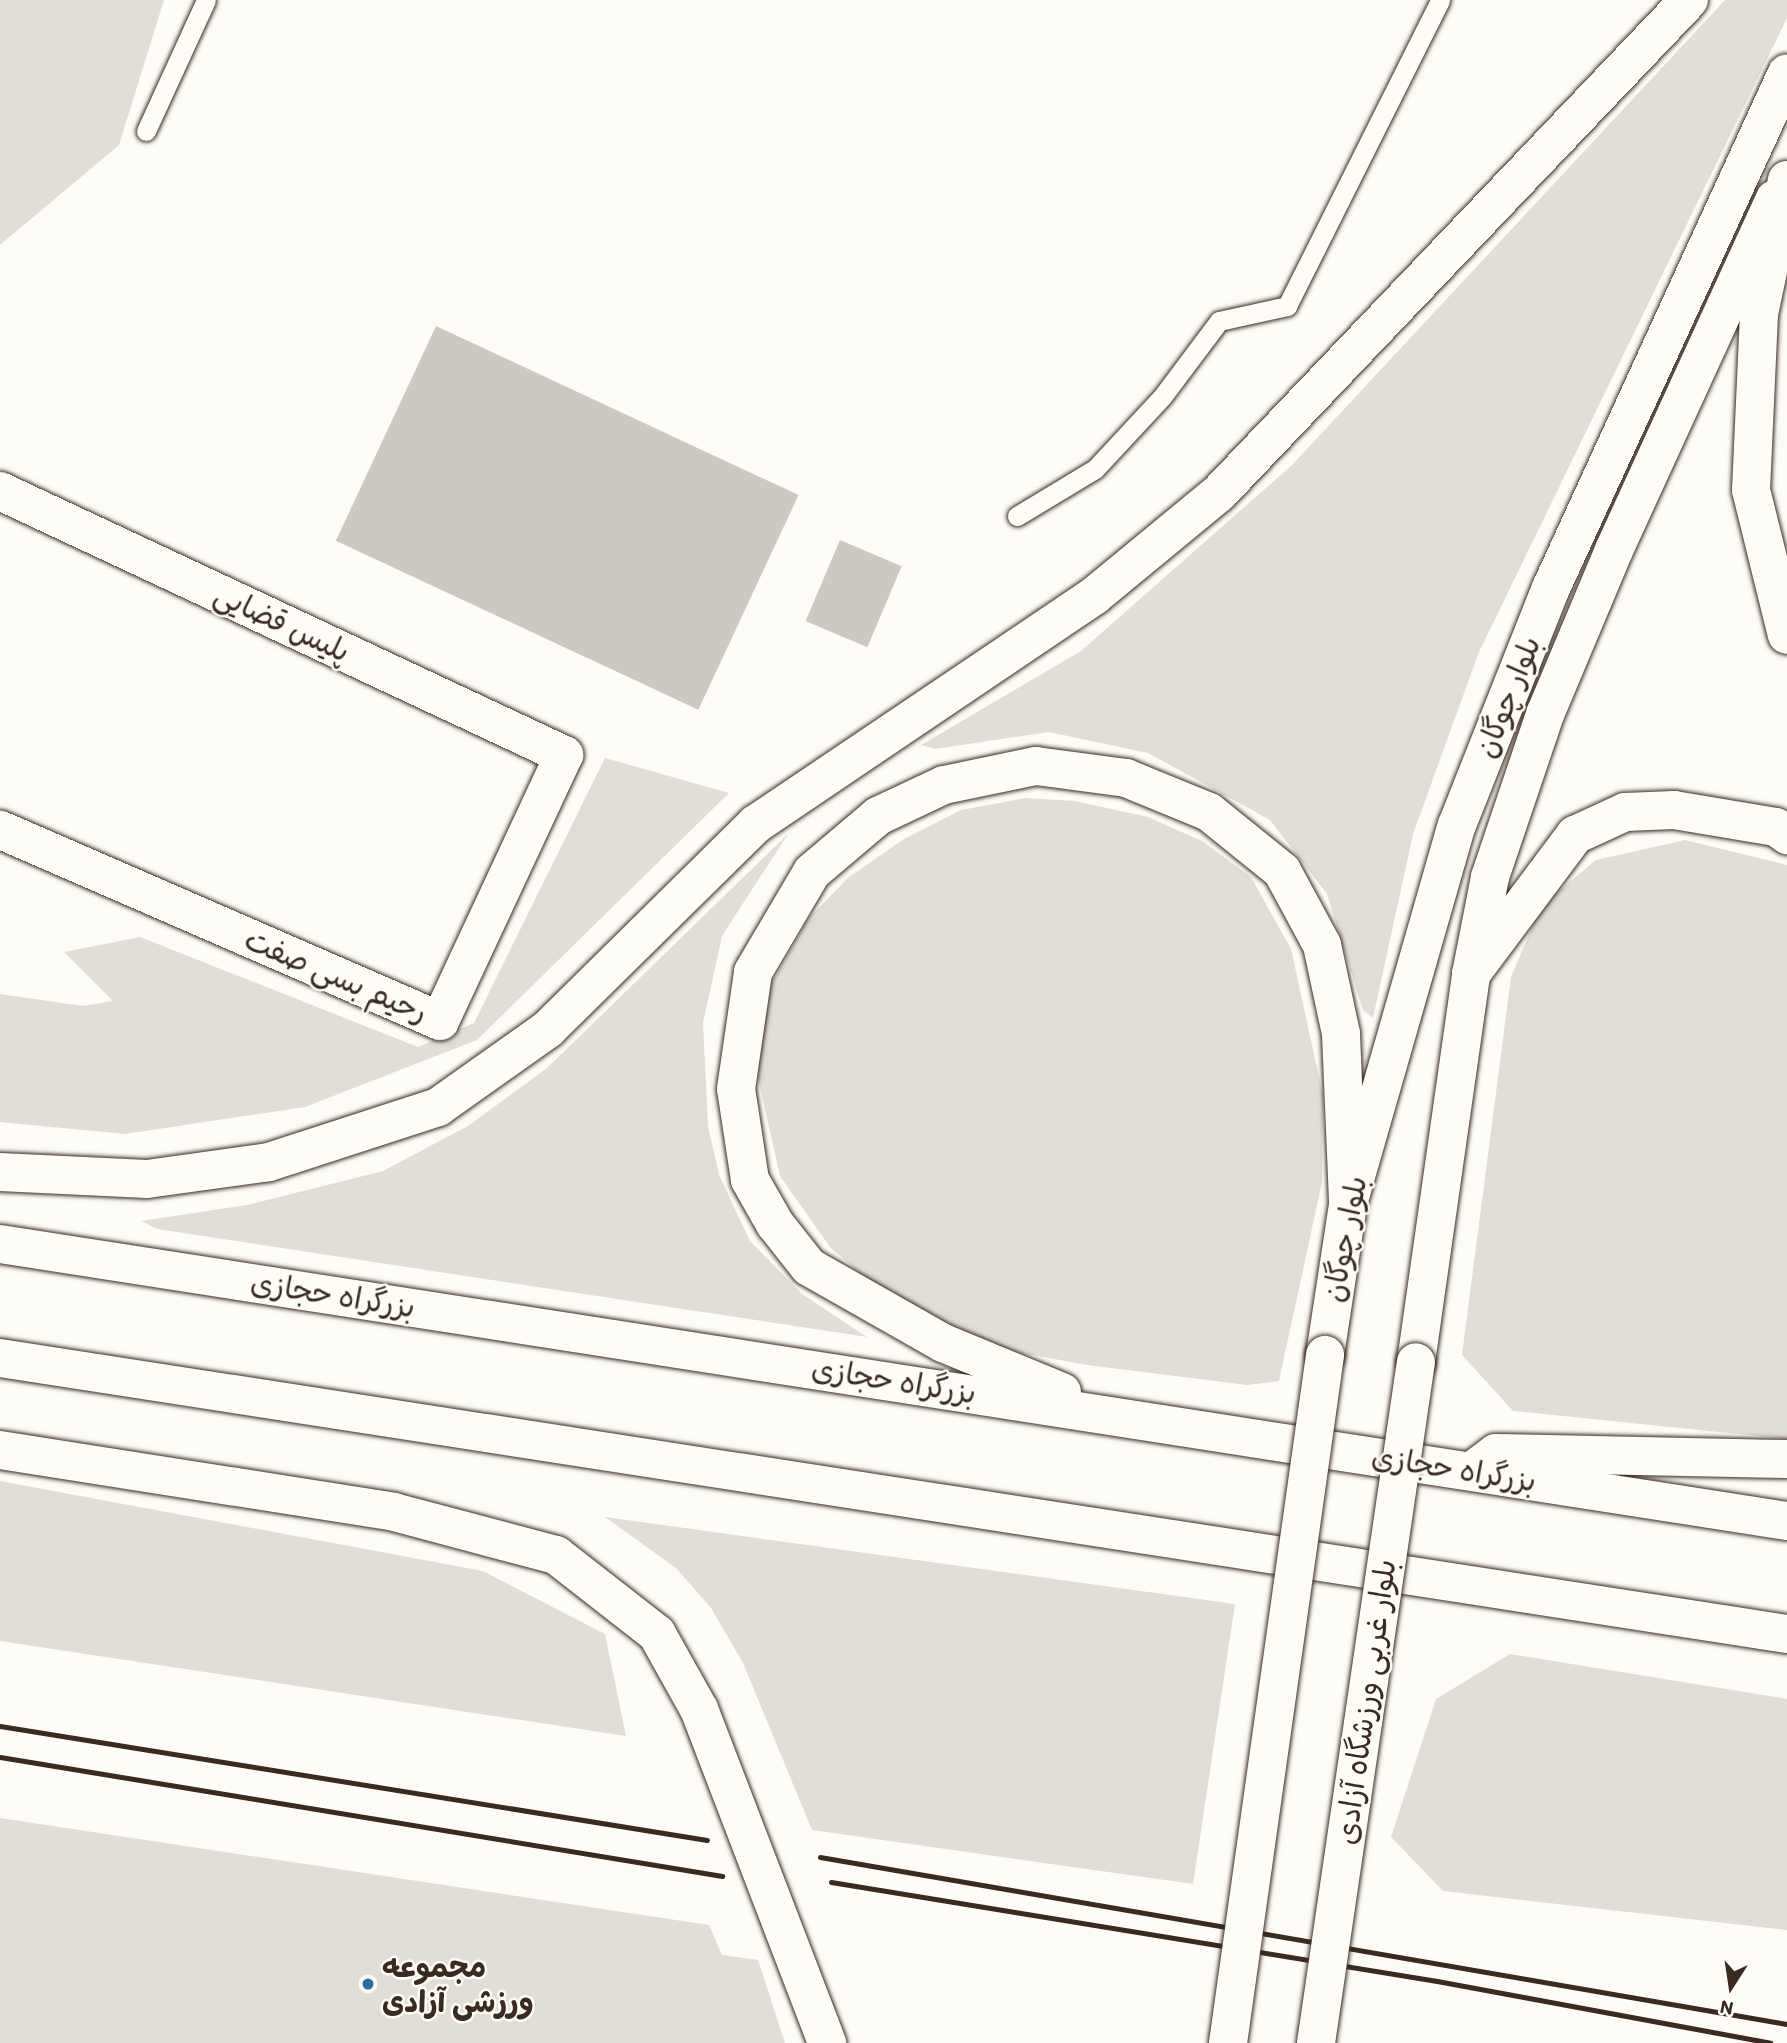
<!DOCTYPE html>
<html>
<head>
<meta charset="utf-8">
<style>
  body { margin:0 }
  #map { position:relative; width:1787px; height:2043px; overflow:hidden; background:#fdfcf7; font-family:Itim,"Playpen Sans Arabic",sans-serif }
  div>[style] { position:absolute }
  .green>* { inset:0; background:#e1ded7 }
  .building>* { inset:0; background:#cdc8c2; transform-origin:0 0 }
  .roads { filter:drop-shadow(0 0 2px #3b2a1e) drop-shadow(0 0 2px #3b2a1e) }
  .service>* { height:19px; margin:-9.5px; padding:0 9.5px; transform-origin:9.5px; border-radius:9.5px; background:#fdfcf7 }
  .minor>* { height:38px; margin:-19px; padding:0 19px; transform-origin:19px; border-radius:19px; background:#fdfcf7 }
  .primary>* { height:38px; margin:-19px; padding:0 19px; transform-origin:19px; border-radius:19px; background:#fdfcf7 }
  .trunk>* { height:38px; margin:-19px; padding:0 19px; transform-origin:19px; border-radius:19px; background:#fdfcf7 }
  .rail>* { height:5px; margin:-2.5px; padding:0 2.5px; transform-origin:2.5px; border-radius:2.5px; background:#3b2a1e }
  .bridges { filter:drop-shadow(0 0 2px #3b2a1e) drop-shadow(0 0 2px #3b2a1e) }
  .primary-bridge>* { height:38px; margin:-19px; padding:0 19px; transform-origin:19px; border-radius:19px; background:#fdfcf7 }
  .dots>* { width:19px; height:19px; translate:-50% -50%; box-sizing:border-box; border:4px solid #fdfcf7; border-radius:50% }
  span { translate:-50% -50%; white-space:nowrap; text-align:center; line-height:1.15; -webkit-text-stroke:5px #fdfcf7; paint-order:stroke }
  .street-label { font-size:30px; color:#3b2a1e }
  .poi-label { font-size:30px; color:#3b2a1e; font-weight:700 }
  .left { translate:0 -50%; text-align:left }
  .north { position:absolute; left:1696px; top:1952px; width:70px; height:70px; -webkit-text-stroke:5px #fdfcf7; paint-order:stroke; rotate:192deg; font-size:19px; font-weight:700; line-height:28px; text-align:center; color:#3b2a1e }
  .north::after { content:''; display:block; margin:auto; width:24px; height:32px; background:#3b2a1e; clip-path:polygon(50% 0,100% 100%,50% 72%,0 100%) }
</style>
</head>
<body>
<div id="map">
  <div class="green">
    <i style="clip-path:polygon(0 0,164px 0,119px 145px,0 245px)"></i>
    <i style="clip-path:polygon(1725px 0,1787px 0,1787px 18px,1479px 652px,1413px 834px,1373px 1018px,1363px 1010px,1327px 894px,1270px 820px,1148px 753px,1049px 732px,935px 749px,921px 745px,1081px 651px,1292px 465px)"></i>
    <i style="clip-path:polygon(605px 758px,729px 793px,477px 1040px,305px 1107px,125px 1134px,0 1122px,0 994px,83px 1006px,113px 1001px,64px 952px,140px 937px,418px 1047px,474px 1023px)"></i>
    <i style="clip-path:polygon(1026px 798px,1075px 801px,1148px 817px,1202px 841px,1251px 877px,1291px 949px,1323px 1095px,1322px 1182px,1279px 1381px,1247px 1385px,1087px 1365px,1011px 1351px,904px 1312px,830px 1247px,780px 1176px,756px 1069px,765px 995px,809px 918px,849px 877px,904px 839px,961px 810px)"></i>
    <i style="clip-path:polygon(788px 834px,722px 936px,703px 1023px,708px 1126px,719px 1175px,750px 1241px,802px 1294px,867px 1337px,157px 1229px,141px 1221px,247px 1205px,383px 1171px,468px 1126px,547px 1068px)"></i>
    <i style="clip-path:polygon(1685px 840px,1787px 865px,1787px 1439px,1513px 1411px,1462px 1355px,1511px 977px,1541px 906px,1596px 860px)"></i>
    <i style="clip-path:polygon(0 1481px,483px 1571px,605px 1634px,626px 1736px,0 1641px)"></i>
    <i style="clip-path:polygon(605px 1517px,1235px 1604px,1193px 1884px,812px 1830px,743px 1663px,711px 1608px,676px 1568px)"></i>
    <i style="clip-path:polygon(1510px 1654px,1787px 1699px,1787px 1930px,1443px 1891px,1391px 1837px,1436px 1699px)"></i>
    <i style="clip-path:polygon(0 1818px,709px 1925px,722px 1955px,758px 1960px,785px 2043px,0 2043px)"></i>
  </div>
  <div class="building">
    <i style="left:436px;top:326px;width:400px;height:237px;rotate:25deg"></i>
    <i style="left:840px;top:540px;width:67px;height:88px;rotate:23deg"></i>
  </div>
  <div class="roads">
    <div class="service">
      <i style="left:146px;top:131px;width:144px;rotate:-65.4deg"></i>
      <i style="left:1017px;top:516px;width:91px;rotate:-31.1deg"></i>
      <i style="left:1095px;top:469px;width:98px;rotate:-47.1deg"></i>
      <i style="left:1162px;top:397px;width:95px;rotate:-53.1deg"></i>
      <i style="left:1219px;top:321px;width:70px;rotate:-12.4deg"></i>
      <i style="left:1287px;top:306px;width:342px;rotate:-63.4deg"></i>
    </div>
    <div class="minor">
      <i style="left:0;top:491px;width:623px;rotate:25.08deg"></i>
      <i style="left:564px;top:755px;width:293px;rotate:115deg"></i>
      <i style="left:440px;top:1021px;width:480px;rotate:-156.5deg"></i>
    </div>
    <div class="primary">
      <i style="left:1325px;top:1355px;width:153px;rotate:-81.3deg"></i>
      <i style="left:1348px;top:1204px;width:394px;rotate:-74deg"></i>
      <i style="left:1457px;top:825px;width:255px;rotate:-68.4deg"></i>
      <i style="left:1551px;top:588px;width:566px;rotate:-65.38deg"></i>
      <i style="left:1416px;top:1362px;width:392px;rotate:-81.9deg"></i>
      <i style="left:1471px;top:974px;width:99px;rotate:-78.9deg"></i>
      <i style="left:1490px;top:877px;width:174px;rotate:-71.3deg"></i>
      <i style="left:1546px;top:712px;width:176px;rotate:-67.2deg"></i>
      <i style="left:1614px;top:550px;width:386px;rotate:-65.4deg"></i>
    </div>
    <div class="trunk">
      <i style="left:1787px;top:180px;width:137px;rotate:101.8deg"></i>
      <i style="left:1759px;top:314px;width:176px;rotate:92.6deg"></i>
      <i style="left:1751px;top:490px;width:149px;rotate:76.1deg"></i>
      <i style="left:1471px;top:974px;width:174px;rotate:-53.2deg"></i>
      <i style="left:1575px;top:835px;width:55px;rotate:-24.7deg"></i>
      <i style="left:1625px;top:812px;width:49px;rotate:-2.3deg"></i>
      <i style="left:1674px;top:810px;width:103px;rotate:9.5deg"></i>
      <i style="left:1776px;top:827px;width:14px;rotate:36deg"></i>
      <i style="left:0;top:1172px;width:147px;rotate:2.7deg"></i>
      <i style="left:147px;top:1179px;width:123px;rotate:-7.9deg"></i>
      <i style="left:269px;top:1162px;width:178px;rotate:-18deg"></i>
      <i style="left:438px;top:1107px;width:135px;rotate:-35.3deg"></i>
      <i style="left:548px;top:1029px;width:292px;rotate:-44.6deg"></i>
      <i style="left:756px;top:824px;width:408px;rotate:-34deg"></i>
      <i style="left:1094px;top:596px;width:162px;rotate:-39.5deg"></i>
      <i style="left:1219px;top:493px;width:681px;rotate:-46.37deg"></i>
      <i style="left:0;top:1244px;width:1808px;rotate:8.81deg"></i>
      <i style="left:0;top:1358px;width:1808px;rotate:8.78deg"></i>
      <i style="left:1062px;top:1392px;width:129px;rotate:-157.6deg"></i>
      <i style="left:943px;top:1343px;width:154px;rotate:-150.4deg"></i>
      <i style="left:809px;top:1267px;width:55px;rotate:-128.3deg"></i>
      <i style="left:775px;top:1224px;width:51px;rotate:-119.6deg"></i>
      <i style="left:750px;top:1180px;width:92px;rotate:-98.7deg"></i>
      <i style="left:736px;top:1089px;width:118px;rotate:-81.7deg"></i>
      <i style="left:753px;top:972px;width:116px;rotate:-59.5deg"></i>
      <i style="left:812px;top:872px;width:87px;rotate:-40.3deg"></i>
      <i style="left:878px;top:816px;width:73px;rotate:-25.2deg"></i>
      <i style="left:944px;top:785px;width:94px;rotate:-11.7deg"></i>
      <i style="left:1036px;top:766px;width:91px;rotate:7.6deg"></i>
      <i style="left:1126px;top:778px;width:90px;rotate:22.3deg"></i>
      <i style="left:1209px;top:812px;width:94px;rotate:38.9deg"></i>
      <i style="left:1282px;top:871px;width:84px;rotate:61.6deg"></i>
      <i style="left:1322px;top:945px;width:91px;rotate:77.9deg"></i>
      <i style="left:1341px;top:1034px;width:170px;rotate:87.6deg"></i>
      <i style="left:0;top:1450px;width:399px;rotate:8.9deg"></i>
      <i style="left:394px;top:1512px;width:168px;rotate:14.9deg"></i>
      <i style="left:556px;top:1555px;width:128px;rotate:38deg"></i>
      <i style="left:657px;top:1634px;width:86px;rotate:60.8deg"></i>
      <i style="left:699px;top:1709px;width:358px;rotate:69deg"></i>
      <i style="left:1476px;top:1468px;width:25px;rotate:-37deg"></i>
      <i style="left:1496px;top:1453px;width:291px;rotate:1.2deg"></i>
    </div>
  </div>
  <div class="rail">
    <i style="left:0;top:1726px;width:716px;rotate:9.16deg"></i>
    <i style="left:0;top:1757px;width:732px;rotate:9.36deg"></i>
    <i style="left:820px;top:1857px;width:981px;rotate:9.8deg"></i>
    <i style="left:831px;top:1882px;width:614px;rotate:9.28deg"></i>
    <i style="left:1437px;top:1981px;width:339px;rotate:10.5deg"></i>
  </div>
  <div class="bridges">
    <div class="primary-bridge">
      <i style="left:1228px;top:2043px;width:695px;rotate:-81.97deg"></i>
      <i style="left:1316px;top:2043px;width:688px;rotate:-81.65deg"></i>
    </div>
  </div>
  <div class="dots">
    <i style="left:368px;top:1984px;background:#1f6fb2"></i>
  </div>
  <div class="street-label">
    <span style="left:282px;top:623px;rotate:25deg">پلیس قضایی</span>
    <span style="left:1508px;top:697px;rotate:-68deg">بلوار چوگان</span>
    <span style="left:336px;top:976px;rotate:23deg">رحیم بسی صفت</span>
    <span style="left:1345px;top:1239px;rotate:-79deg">بلوار چوگان</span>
    <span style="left:333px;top:1295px;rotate:9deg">بزرگراه حجازی</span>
    <span style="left:894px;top:1381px;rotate:9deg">بزرگراه حجازی</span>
    <span style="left:1454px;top:1469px;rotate:9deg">بزرگراه حجازی</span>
    <span style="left:1366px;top:1702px;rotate:-82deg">بلوار غربی ورزشگاه آزادی</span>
  </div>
  <div class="poi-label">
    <span class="left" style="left:382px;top:1984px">مجموعه<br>ورزشی آزادی</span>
  </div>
  <div class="north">N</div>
</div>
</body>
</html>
